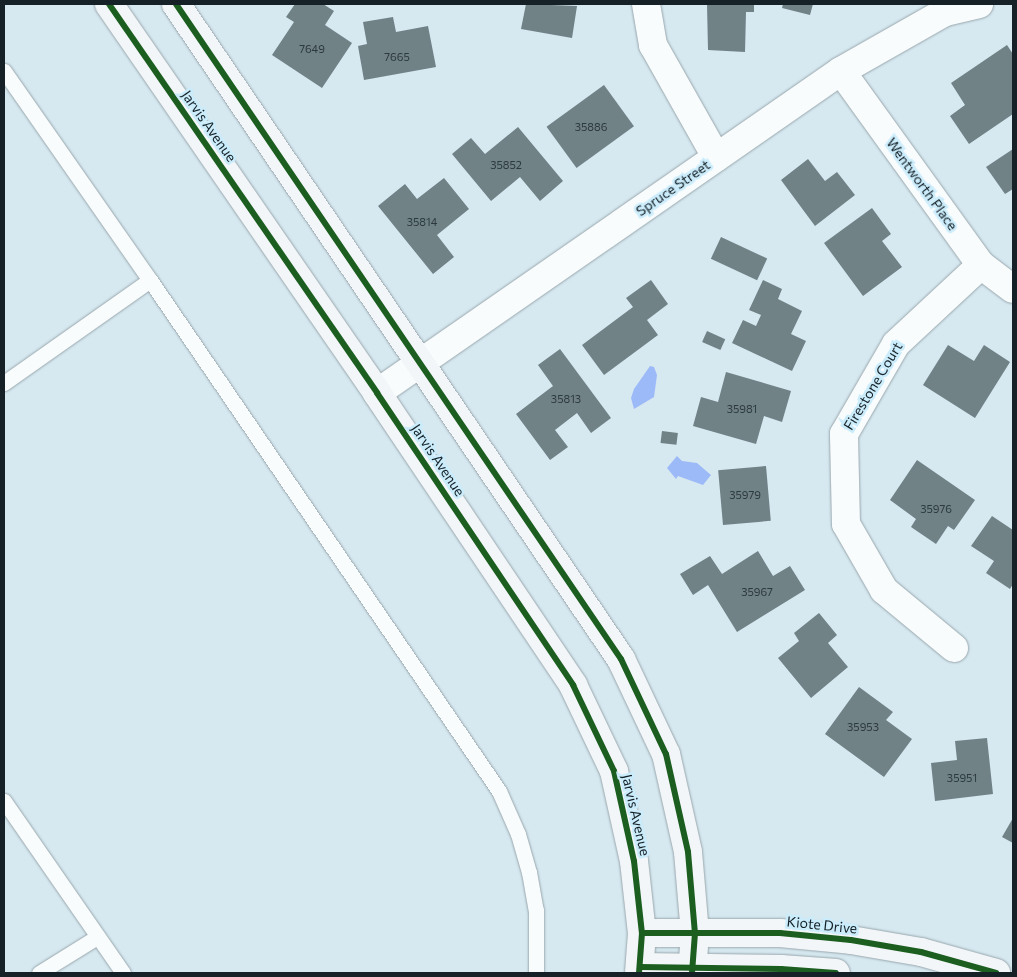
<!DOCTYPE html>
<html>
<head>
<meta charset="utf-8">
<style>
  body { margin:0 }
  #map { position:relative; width:1017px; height:977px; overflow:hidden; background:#d6e8f0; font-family:Commissioner,sans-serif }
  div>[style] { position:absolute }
  .water>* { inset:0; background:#9dbaf8 }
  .building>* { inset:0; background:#708286; transform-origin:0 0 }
  .roads { filter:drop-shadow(0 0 1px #99a7ad) drop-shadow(0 0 1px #99a7ad) }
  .lane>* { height:15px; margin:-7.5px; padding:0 7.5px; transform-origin:7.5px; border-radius:7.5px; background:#f9fcfd }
  .street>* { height:28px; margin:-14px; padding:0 14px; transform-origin:14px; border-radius:14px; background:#f9fcfd }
  .secondary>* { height:28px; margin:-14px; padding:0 14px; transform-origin:14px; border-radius:14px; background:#f2f6f8 }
  .cycleway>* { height:6px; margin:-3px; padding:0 3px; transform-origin:3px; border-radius:3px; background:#1b5e20 }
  span { translate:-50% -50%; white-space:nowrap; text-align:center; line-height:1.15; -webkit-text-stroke:5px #cbecfb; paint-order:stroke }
  .number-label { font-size:11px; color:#2c393f }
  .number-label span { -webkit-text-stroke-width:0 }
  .street-label { font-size:14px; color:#152127 }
  .frame { position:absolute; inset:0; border:5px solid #152127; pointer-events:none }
</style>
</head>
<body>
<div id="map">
  <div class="water">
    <i style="clip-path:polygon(650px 366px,654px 367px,657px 375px,654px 397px,634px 409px,631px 398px,634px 389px)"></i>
    <i style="clip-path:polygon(677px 456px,682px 461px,697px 463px,711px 475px,703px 485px,678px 476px,676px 479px,667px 468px)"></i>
  </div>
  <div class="building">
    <i style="clip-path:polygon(295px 4px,323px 4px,334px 11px,325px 25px,352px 43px,322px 88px,272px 55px,294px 22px,286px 17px)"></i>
    <i style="clip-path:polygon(526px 4px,577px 6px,572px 38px,521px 29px)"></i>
    <i style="clip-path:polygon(707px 4px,754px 4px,754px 12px,746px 12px,745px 52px,708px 50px)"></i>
    <i style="clip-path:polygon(783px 4px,813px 4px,810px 15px,782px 8px)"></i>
    <i style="clip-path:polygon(393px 17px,396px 32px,428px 26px,436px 67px,364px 80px,358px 46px,367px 44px,363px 22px)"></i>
    <i style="clip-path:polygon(1007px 45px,1013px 54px,1013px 114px,969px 144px,950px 116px,965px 105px,951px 83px)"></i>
    <i style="left:604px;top:85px;width:51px;height:71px;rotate:54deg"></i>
    <i style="clip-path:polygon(518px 127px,563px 181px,540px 201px,520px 177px,491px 201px,452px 154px,471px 138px,485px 154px)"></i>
    <i style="clip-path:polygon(1013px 149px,1013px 189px,1005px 194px,986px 167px)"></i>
    <i style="clip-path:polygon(808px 159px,825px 181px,837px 172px,855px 195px,815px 226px,781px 180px)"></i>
    <i style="clip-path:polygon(444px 178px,469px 209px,437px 235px,454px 257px,433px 274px,378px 206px,405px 184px,417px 199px)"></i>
    <i style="clip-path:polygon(872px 208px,891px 234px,882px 241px,902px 267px,863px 296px,824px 243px)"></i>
    <i style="left:721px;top:237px;width:51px;height:24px;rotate:25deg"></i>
    <i style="clip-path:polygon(651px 280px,668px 304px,647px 320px,658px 335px,604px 375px,582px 345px,633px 307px,626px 298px)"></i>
    <i style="clip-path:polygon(763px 280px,782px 289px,778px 299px,802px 311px,791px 334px,806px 341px,792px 371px,732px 343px,743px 320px,756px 326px,761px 315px,749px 310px)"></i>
    <i style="left:707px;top:331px;width:20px;height:12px;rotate:24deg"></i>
    <i style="clip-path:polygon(948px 345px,974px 361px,984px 345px,1010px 362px,975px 418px,923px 385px)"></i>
    <i style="clip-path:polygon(560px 349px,611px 418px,591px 433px,577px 413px,555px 430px,568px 447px,550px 460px,516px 414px,553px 386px,538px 365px)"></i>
    <i style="clip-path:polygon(726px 372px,791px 391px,782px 422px,764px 416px,756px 444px,693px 426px,701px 397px,718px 402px)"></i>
    <i style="left:662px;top:431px;width:16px;height:12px;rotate:7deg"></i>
    <i style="clip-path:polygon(917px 460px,975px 500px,954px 530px,948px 526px,936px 544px,911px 527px,916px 519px,890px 500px)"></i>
    <i style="left:766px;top:466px;width:55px;height:48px;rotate:85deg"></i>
    <i style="clip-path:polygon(992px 516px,1013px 530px,1013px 584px,1010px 589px,986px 573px,994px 561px,971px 546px)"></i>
    <i style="clip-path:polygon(758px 551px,773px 576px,790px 566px,805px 590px,737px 632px,708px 585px,693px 595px,680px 574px,710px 556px,722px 574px)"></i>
    <i style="clip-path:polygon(819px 613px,837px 635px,828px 643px,848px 667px,811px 698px,778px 658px,799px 641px,794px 633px)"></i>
    <i style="clip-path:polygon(859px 687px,893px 712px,886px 720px,912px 739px,884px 777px,825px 734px)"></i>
    <i style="clip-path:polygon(987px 738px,993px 794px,935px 801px,931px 763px,957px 760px,955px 741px)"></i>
    <i style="clip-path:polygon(1013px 818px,1013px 843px,1002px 837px)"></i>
  </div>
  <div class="roads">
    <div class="lane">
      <i style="left:4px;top:71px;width:255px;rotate:55.1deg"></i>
      <i style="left:150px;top:280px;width:179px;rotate:144.8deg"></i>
      <i style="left:150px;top:280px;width:619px;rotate:55.67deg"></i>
      <i style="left:499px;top:791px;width:47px;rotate:66.2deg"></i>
      <i style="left:518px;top:834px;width:40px;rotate:74deg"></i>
      <i style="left:529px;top:872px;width:39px;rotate:80deg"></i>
      <i style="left:536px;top:910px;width:63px;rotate:90deg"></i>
      <i style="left:4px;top:801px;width:209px;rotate:55.3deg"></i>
      <i style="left:39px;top:973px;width:68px;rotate:-31.8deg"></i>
    </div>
    <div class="street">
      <i style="left:646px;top:4px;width:42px;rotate:80.3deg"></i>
      <i style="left:653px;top:45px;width:129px;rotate:60.6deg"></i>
      <i style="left:841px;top:71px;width:239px;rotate:54.2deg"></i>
      <i style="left:981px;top:265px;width:40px;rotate:37deg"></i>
      <i style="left:377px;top:393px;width:565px;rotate:-34.76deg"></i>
      <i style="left:841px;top:71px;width:120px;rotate:-29.6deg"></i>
      <i style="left:945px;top:12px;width:35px;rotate:-13deg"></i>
      <i style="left:954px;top:648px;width:91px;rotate:-140.4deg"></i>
      <i style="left:884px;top:590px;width:76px;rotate:-119.9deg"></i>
      <i style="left:846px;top:524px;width:90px;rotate:-91.3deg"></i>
      <i style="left:844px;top:434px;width:104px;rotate:-60deg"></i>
      <i style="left:896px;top:344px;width:116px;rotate:-42.9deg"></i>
    </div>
    <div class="secondary">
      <i style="left:109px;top:4px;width:472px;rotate:55.4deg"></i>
      <i style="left:377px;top:393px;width:352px;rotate:56.1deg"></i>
      <i style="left:573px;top:685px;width:95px;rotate:64.5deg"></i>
      <i style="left:614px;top:771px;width:92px;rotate:77.5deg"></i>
      <i style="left:634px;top:861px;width:72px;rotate:83.7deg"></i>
      <i style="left:642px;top:933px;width:40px;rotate:94.3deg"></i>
      <i style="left:176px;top:4px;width:792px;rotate:55.81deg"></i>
      <i style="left:621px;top:659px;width:105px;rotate:64.7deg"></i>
      <i style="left:666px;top:754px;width:100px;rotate:77.3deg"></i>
      <i style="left:688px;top:852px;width:81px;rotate:85.1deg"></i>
      <i style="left:695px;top:933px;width:40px;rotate:94.3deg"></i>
      <i style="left:642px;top:933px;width:138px"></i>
      <i style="left:780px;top:933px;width:71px;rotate:5.6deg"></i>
      <i style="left:851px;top:940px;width:71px;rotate:9.7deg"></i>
      <i style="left:921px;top:952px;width:78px;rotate:15.6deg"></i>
      <i style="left:640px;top:967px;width:141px;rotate:0.8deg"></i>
      <i style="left:781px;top:969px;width:55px;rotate:4.2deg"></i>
    </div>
  </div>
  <div class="cycleway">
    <i style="left:109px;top:4px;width:472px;rotate:55.4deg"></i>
    <i style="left:377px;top:393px;width:352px;rotate:56.1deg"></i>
    <i style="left:573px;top:685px;width:95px;rotate:64.5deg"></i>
    <i style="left:614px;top:771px;width:92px;rotate:77.5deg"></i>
    <i style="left:634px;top:861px;width:72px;rotate:83.7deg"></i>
    <i style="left:642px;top:933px;width:40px;rotate:94.3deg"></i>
    <i style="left:176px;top:4px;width:792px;rotate:55.81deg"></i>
    <i style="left:621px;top:659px;width:105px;rotate:64.7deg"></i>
    <i style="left:666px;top:754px;width:100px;rotate:77.3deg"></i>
    <i style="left:688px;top:852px;width:81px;rotate:85.1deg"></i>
    <i style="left:695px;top:933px;width:40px;rotate:94.3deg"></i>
    <i style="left:642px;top:933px;width:138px"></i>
    <i style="left:780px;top:933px;width:71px;rotate:5.6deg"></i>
    <i style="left:851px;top:940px;width:71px;rotate:9.7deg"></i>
    <i style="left:921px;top:952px;width:78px;rotate:15.6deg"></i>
    <i style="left:640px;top:967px;width:141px;rotate:0.8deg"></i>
    <i style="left:781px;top:969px;width:55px;rotate:4.2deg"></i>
  </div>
  <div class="number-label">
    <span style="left:312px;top:49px">7649</span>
    <span style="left:397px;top:57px">7665</span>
    <span style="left:591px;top:127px">35886</span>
    <span style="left:506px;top:165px">35852</span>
    <span style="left:422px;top:222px">35814</span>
    <span style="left:566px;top:399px">35813</span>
    <span style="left:742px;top:409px">35981</span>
    <span style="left:745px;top:495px">35979</span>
    <span style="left:936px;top:509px">35976</span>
    <span style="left:757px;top:592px">35967</span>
    <span style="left:863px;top:727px">35953</span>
    <span style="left:962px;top:778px">35951</span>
  </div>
  <div class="street-label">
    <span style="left:209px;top:126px;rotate:55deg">Jarvis Avenue</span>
    <span style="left:922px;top:184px;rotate:54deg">Wentworth Place</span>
    <span style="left:673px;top:188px;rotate:-35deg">Spruce Street</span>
    <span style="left:873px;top:386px;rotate:-59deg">Firestone Court</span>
    <span style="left:438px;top:460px;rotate:56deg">Jarvis Avenue</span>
    <span style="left:636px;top:815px;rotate:77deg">Jarvis Avenue</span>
    <span style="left:822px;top:925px;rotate:6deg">Kiote Drive</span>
  </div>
  <div class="frame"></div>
</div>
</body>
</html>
